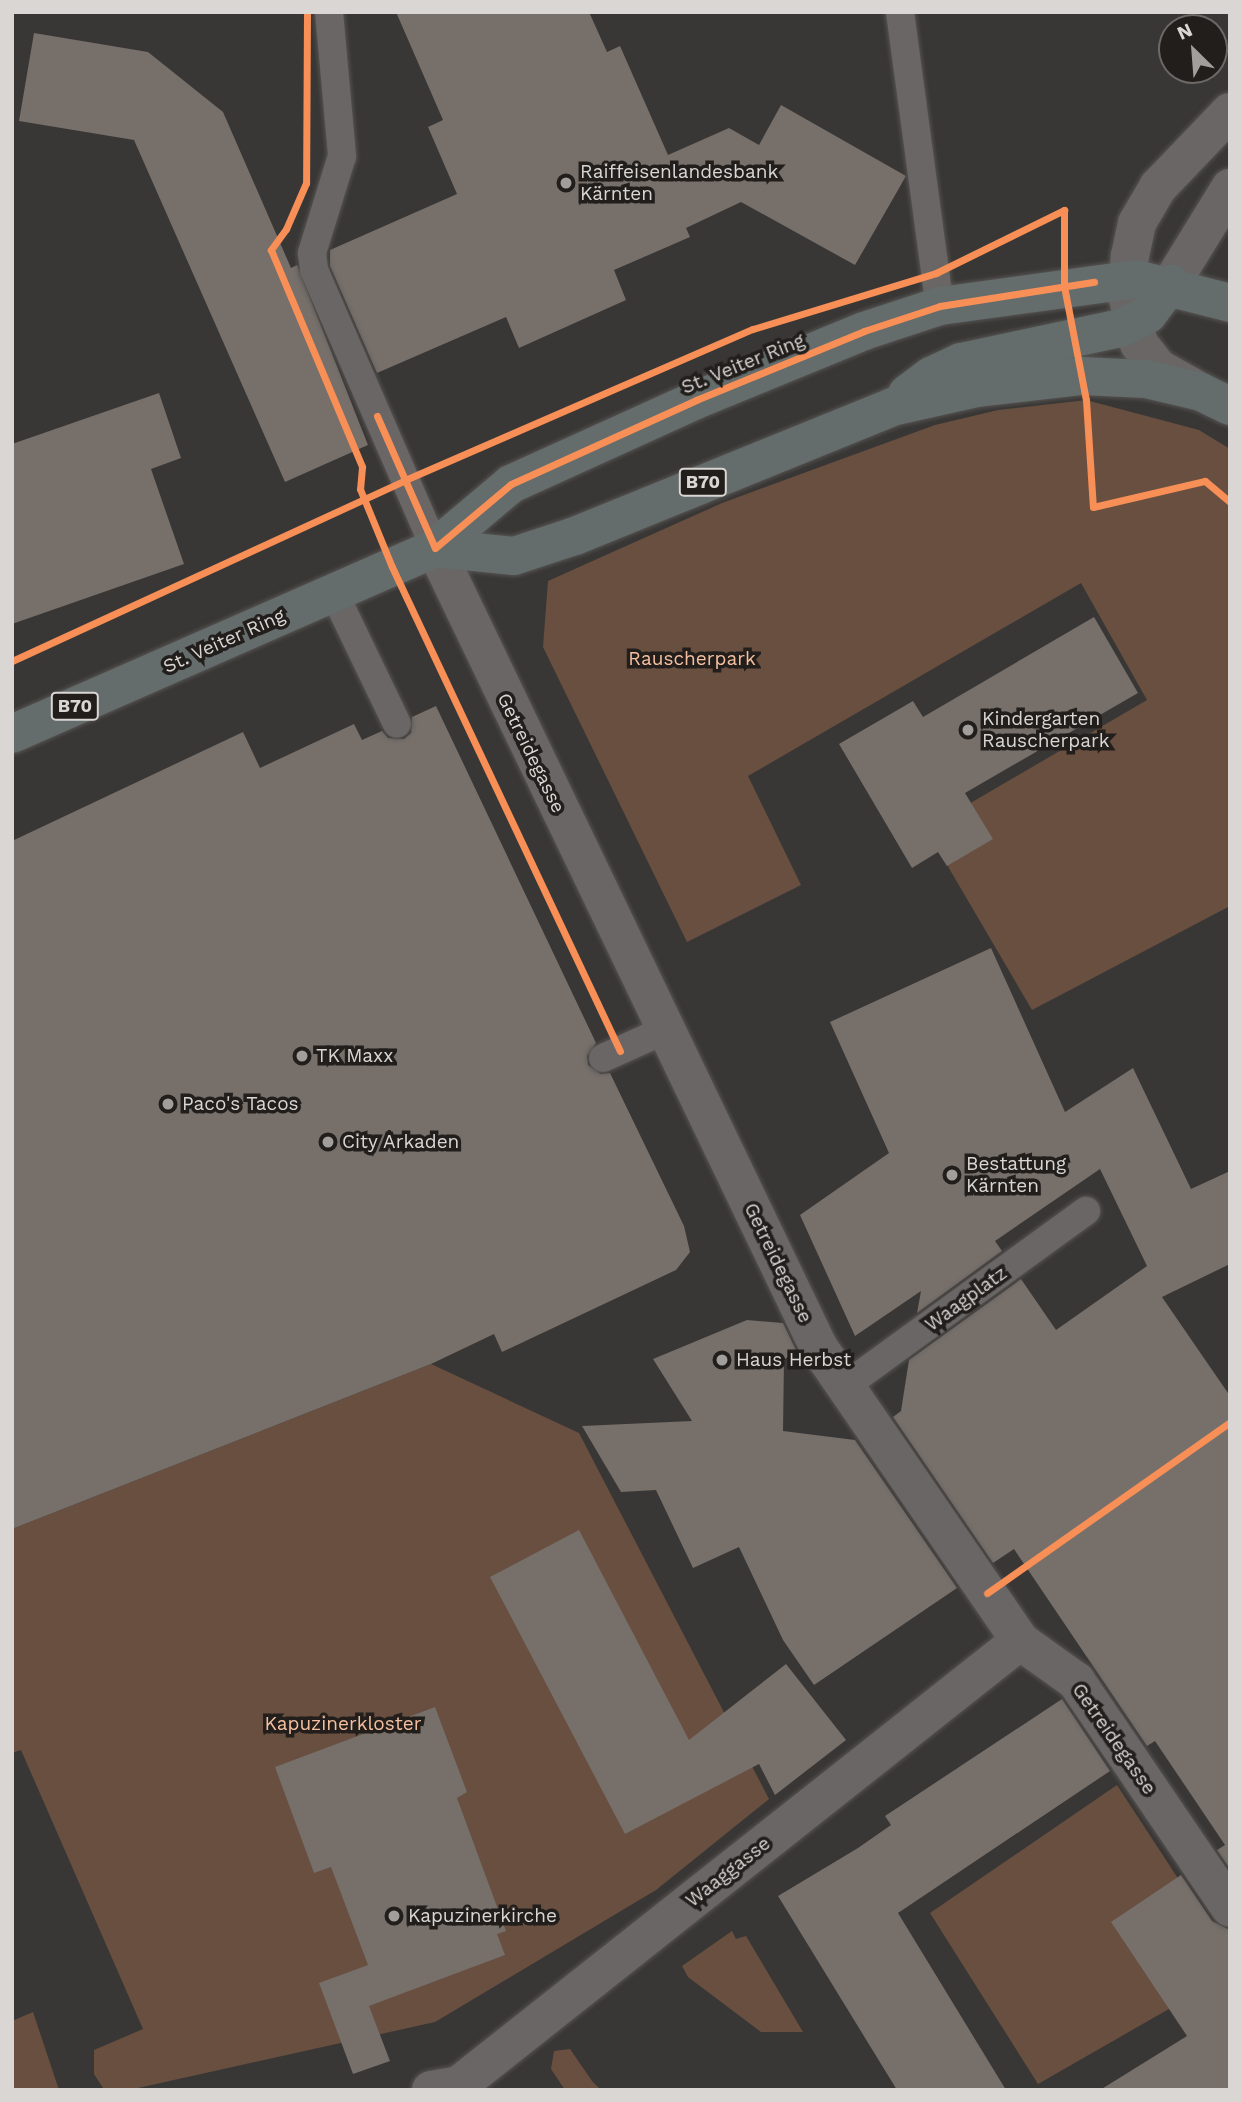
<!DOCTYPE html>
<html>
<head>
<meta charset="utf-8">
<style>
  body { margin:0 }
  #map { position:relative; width:1242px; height:2102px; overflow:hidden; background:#393735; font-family:"Work Sans",sans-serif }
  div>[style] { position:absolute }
  .green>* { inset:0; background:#684f40 }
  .building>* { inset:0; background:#766f6a }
  .roads { filter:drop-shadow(0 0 2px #555351) drop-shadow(0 0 2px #555351) }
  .lane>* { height:28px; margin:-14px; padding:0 14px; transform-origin:14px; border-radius:14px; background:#696665 }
  .street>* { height:38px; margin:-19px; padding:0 19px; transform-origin:19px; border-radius:19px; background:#696665 }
  .secondary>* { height:38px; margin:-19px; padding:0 19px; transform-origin:19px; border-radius:19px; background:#696665 }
  .primary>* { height:38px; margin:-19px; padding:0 19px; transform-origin:19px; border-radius:19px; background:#646c6c }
  .cycleway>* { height:7px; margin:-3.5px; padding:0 3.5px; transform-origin:3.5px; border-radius:3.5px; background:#f78f57 }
  .dots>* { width:19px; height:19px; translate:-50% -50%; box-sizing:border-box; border:4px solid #211e1c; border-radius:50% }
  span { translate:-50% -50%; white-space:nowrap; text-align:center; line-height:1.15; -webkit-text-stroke:7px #211e1c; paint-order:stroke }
  .shield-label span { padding:2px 5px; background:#211e1c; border:2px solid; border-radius:5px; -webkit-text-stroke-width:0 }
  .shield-label { font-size:18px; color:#dad6d4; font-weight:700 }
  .poi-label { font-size:19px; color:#dad6d4 }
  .left { translate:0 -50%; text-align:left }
  .street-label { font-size:19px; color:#dad6d4 }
  .park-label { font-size:19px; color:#f6bf9f }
  .frame { position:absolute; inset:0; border:14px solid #dad6d4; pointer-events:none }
  .north { position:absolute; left:1158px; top:14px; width:70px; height:70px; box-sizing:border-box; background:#211e1c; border:2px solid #6b6866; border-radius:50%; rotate:335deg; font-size:19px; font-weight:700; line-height:28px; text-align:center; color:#dad6d4 }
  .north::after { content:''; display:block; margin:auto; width:24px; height:32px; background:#a29e9c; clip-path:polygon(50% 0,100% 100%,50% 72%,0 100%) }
</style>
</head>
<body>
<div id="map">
  <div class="green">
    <i style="clip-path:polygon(1086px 400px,1199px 430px,1230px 449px,1230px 906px,1032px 1010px,926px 829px,1147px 700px,1081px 583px,748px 776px,801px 885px,687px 942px,543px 647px,548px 581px,722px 503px,935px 425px,998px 410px)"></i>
    <i style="clip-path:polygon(431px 1364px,579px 1433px,769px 1799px,656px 1890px,435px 2022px,129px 2090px,103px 2088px,94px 2074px,94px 2050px,143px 2029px,21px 1750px,12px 1753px,12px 1529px)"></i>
    <i style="clip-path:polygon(1117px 1785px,1230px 1958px,1230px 1974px,1038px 2084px,930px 1913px)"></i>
    <i style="clip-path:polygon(732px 1931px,736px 1939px,746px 1936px,803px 2032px,761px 2032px,688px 1977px,682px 1966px)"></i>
    <i style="clip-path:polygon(33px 2012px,59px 2090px,12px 2090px,12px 2021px)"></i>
    <i style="clip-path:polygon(570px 2049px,592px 2081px,601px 2090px,565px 2090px,551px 2069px,554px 2051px)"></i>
  </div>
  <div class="building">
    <i style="clip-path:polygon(396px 12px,589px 12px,607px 52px,620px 46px,668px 155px,729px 128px,759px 145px,781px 105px,906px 176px,855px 265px,741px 202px,686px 228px,690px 237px,614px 270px,626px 300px,519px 348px,506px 317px,377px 373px,330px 266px,330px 250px,457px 194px,428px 127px,443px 120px)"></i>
    <i style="clip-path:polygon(34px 33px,148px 52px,223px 112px,291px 268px,297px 265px,368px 445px,285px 482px,134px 140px,19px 121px)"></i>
    <i style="clip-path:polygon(159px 393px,181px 458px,151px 469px,184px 564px,12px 624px,12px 444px)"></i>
    <i style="clip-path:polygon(1094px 617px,1138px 693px,965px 793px,993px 839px,947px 866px,938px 852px,912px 868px,839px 744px,913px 701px,923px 717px)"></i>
    <i style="clip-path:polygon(436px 706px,596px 1043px,587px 1056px,588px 1065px,601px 1074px,610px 1073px,684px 1226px,690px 1252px,676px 1270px,502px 1352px,494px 1334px,431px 1364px,12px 1529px,12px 841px,243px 732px,260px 768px,354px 724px,362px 740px,382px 731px,388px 738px,404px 739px,411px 733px,412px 717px)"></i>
    <i style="clip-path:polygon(991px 948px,1065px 1112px,1133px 1068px,1191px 1189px,1230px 1171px,1230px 1264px,1162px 1297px,1230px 1396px,1230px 1869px,1217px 1850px,1225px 1845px,1155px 1741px,1147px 1746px,1014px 1549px,993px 1563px,893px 1417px,901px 1411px,909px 1360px,1021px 1279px,1056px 1330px,1147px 1266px,1100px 1169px,995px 1241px,1002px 1251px,917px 1313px,921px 1291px,855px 1336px,800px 1215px,889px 1153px,830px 1022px)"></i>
    <i style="clip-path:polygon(747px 1320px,783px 1323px,796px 1350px,784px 1360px,783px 1431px,855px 1440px,957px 1588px,814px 1685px,783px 1640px,739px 1547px,693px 1568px,656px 1490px,621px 1492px,582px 1426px,692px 1421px,653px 1359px)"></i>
    <i style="clip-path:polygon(579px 1530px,689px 1740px,786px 1664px,846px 1740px,775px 1795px,759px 1764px,625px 1834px,490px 1577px)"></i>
    <i style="clip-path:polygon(1062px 1699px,1110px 1771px,898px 1913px,1006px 2090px,897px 2090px,778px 1896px,858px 1848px,891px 1825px,885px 1816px)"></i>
    <i style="clip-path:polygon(435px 1707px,467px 1792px,457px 1798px,506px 1931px,497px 1934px,505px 1955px,369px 2006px,390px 2061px,353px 2074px,319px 1983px,368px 1965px,331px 1867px,314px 1873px,275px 1767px)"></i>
    <i style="clip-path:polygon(1181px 1875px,1212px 1921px,1230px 1930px,1230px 2090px,1100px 2090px,1187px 2036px,1111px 1922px)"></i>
  </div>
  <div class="roads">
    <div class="lane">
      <i style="left:329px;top:12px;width:145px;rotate:84.8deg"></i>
      <i style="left:342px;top:156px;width:102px;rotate:107.2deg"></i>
      <i style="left:312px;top:253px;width:17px;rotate:83deg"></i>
      <i style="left:314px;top:270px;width:303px;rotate:66.5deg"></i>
      <i style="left:900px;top:12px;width:297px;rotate:82.3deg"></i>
      <i style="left:334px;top:593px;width:145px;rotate:64.3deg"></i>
      <i style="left:603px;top:1058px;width:68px;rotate:-24.3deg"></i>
      <i style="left:845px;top:1386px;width:298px;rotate:-36deg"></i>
    </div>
    <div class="street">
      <i style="left:435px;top:548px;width:887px;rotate:64.36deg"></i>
      <i style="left:819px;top:1348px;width:355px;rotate:55.5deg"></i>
      <i style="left:1020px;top:1641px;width:69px;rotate:35.5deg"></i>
      <i style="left:1076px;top:1681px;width:274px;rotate:55.8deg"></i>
      <i style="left:431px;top:2090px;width:28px;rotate:-10deg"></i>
      <i style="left:459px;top:2085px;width:715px;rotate:-38.36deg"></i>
    </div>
    <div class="secondary">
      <i style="left:1171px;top:284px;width:113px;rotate:-58.4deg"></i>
      <i style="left:1194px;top:388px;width:41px;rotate:-150.9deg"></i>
      <i style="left:1158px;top:368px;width:31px;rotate:-128deg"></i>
      <i style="left:1139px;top:344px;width:50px;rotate:-103.8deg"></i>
      <i style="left:1127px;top:295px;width:39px;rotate:-86deg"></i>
      <i style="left:1130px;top:256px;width:34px;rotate:-78deg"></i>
      <i style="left:1137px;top:223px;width:42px;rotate:-59.7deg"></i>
      <i style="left:1158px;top:187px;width:104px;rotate:-46.2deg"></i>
    </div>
    <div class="primary">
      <i style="left:907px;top:394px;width:30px;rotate:-37deg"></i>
      <i style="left:931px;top:376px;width:33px;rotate:-25deg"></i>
      <i style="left:961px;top:362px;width:164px;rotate:-12deg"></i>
      <i style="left:1121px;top:328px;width:30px;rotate:-27deg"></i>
      <i style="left:1148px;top:314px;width:38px;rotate:-53deg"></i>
      <i style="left:435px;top:548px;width:79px;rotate:5.8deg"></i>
      <i style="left:514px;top:556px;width:64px;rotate:-18.2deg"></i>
      <i style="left:575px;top:536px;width:342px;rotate:-22.1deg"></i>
      <i style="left:892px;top:407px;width:86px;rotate:-12.7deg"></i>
      <i style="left:976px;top:388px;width:107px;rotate:-6.5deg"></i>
      <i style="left:1082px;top:376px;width:64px;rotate:2.7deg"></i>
      <i style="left:1146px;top:379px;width:57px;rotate:13.3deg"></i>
      <i style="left:1201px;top:392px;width:32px;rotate:26deg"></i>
      <i style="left:12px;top:734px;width:462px;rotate:-23.7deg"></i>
      <i style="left:435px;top:548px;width:99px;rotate:-40.1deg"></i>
      <i style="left:511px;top:484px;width:203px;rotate:-24.4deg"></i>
      <i style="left:696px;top:400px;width:182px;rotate:-22.3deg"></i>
      <i style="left:864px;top:331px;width:80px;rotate:-18.2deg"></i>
      <i style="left:940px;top:306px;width:198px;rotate:-7.8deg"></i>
      <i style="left:1136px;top:279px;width:97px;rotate:14.3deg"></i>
    </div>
  </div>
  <div class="cycleway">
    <i style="left:307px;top:12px;width:171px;rotate:90.3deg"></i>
    <i style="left:306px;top:183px;width:50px;rotate:113.5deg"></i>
    <i style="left:286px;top:229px;width:26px;rotate:126deg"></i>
    <i style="left:271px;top:250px;width:235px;rotate:67.2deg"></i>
    <i style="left:362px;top:467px;width:22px;rotate:95deg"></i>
    <i style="left:360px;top:489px;width:84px;rotate:67.7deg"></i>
    <i style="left:392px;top:567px;width:535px;rotate:64.78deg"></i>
    <i style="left:377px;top:416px;width:144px;rotate:66.3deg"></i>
    <i style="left:435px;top:548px;width:99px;rotate:-40.1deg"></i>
    <i style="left:511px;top:484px;width:203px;rotate:-24.4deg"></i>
    <i style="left:696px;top:400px;width:182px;rotate:-22.3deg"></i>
    <i style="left:864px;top:331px;width:80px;rotate:-18.2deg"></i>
    <i style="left:940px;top:306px;width:156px;rotate:-8.9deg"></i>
    <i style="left:12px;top:661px;width:433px;rotate:-24.7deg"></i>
    <i style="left:405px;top:480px;width:379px;rotate:-23.5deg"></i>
    <i style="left:753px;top:329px;width:191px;rotate:-17deg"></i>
    <i style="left:936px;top:273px;width:143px;rotate:-26.2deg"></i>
    <i style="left:1064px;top:210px;width:76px;rotate:90deg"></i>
    <i style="left:1064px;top:286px;width:116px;rotate:79.1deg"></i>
    <i style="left:1086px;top:400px;width:107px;rotate:86.3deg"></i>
    <i style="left:1093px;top:507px;width:115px;rotate:-13.1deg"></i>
    <i style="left:1205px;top:481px;width:33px;rotate:40deg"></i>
    <i style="left:987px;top:1593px;width:297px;rotate:-35.1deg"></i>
  </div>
  <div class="dots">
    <i style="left:566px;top:183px;background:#a29e9c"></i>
    <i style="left:968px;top:730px;background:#a29e9c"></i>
    <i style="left:302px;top:1056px;background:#a29e9c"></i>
    <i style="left:168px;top:1104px;background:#a29e9c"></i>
    <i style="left:328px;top:1142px;background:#a29e9c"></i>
    <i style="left:952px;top:1175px;background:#a29e9c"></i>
    <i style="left:722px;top:1360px;background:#a29e9c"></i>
    <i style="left:394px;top:1916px;background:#a29e9c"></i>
  </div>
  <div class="shield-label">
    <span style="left:703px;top:482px">B70</span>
    <span style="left:75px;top:706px">B70</span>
  </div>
  <div class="poi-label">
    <span class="left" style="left:580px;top:183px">Raiffeisenlandesbank<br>Kärnten</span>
    <span class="left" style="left:982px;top:730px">Kindergarten<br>Rauscherpark</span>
    <span class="left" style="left:316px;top:1056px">TK Maxx</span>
    <span class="left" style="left:182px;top:1104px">Paco's Tacos</span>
    <span class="left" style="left:342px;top:1142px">City Arkaden</span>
    <span class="left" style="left:966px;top:1175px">Bestattung<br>Kärnten</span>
    <span class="left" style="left:736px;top:1360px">Haus Herbst</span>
    <span class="left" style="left:408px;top:1916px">Kapuzinerkirche</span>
  </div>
  <div class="street-label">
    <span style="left:743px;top:364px;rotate:-22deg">St. Veiter Ring</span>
    <span style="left:224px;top:641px;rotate:-24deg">St. Veiter Ring</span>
    <span style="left:531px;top:753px;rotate:64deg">Getreidegasse</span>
    <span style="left:778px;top:1263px;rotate:64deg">Getreidegasse</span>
    <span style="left:966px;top:1299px;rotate:-36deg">Waagplatz</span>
    <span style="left:1114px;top:1739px;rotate:55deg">Getreidegasse</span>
    <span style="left:728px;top:1872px;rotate:-38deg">Waaggasse</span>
  </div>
  <div class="park-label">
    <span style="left:692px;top:659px">Rauscherpark</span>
    <span style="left:343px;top:1724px">Kapuzinerkloster</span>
  </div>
  <div class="frame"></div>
  <div class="north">N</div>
</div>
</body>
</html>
